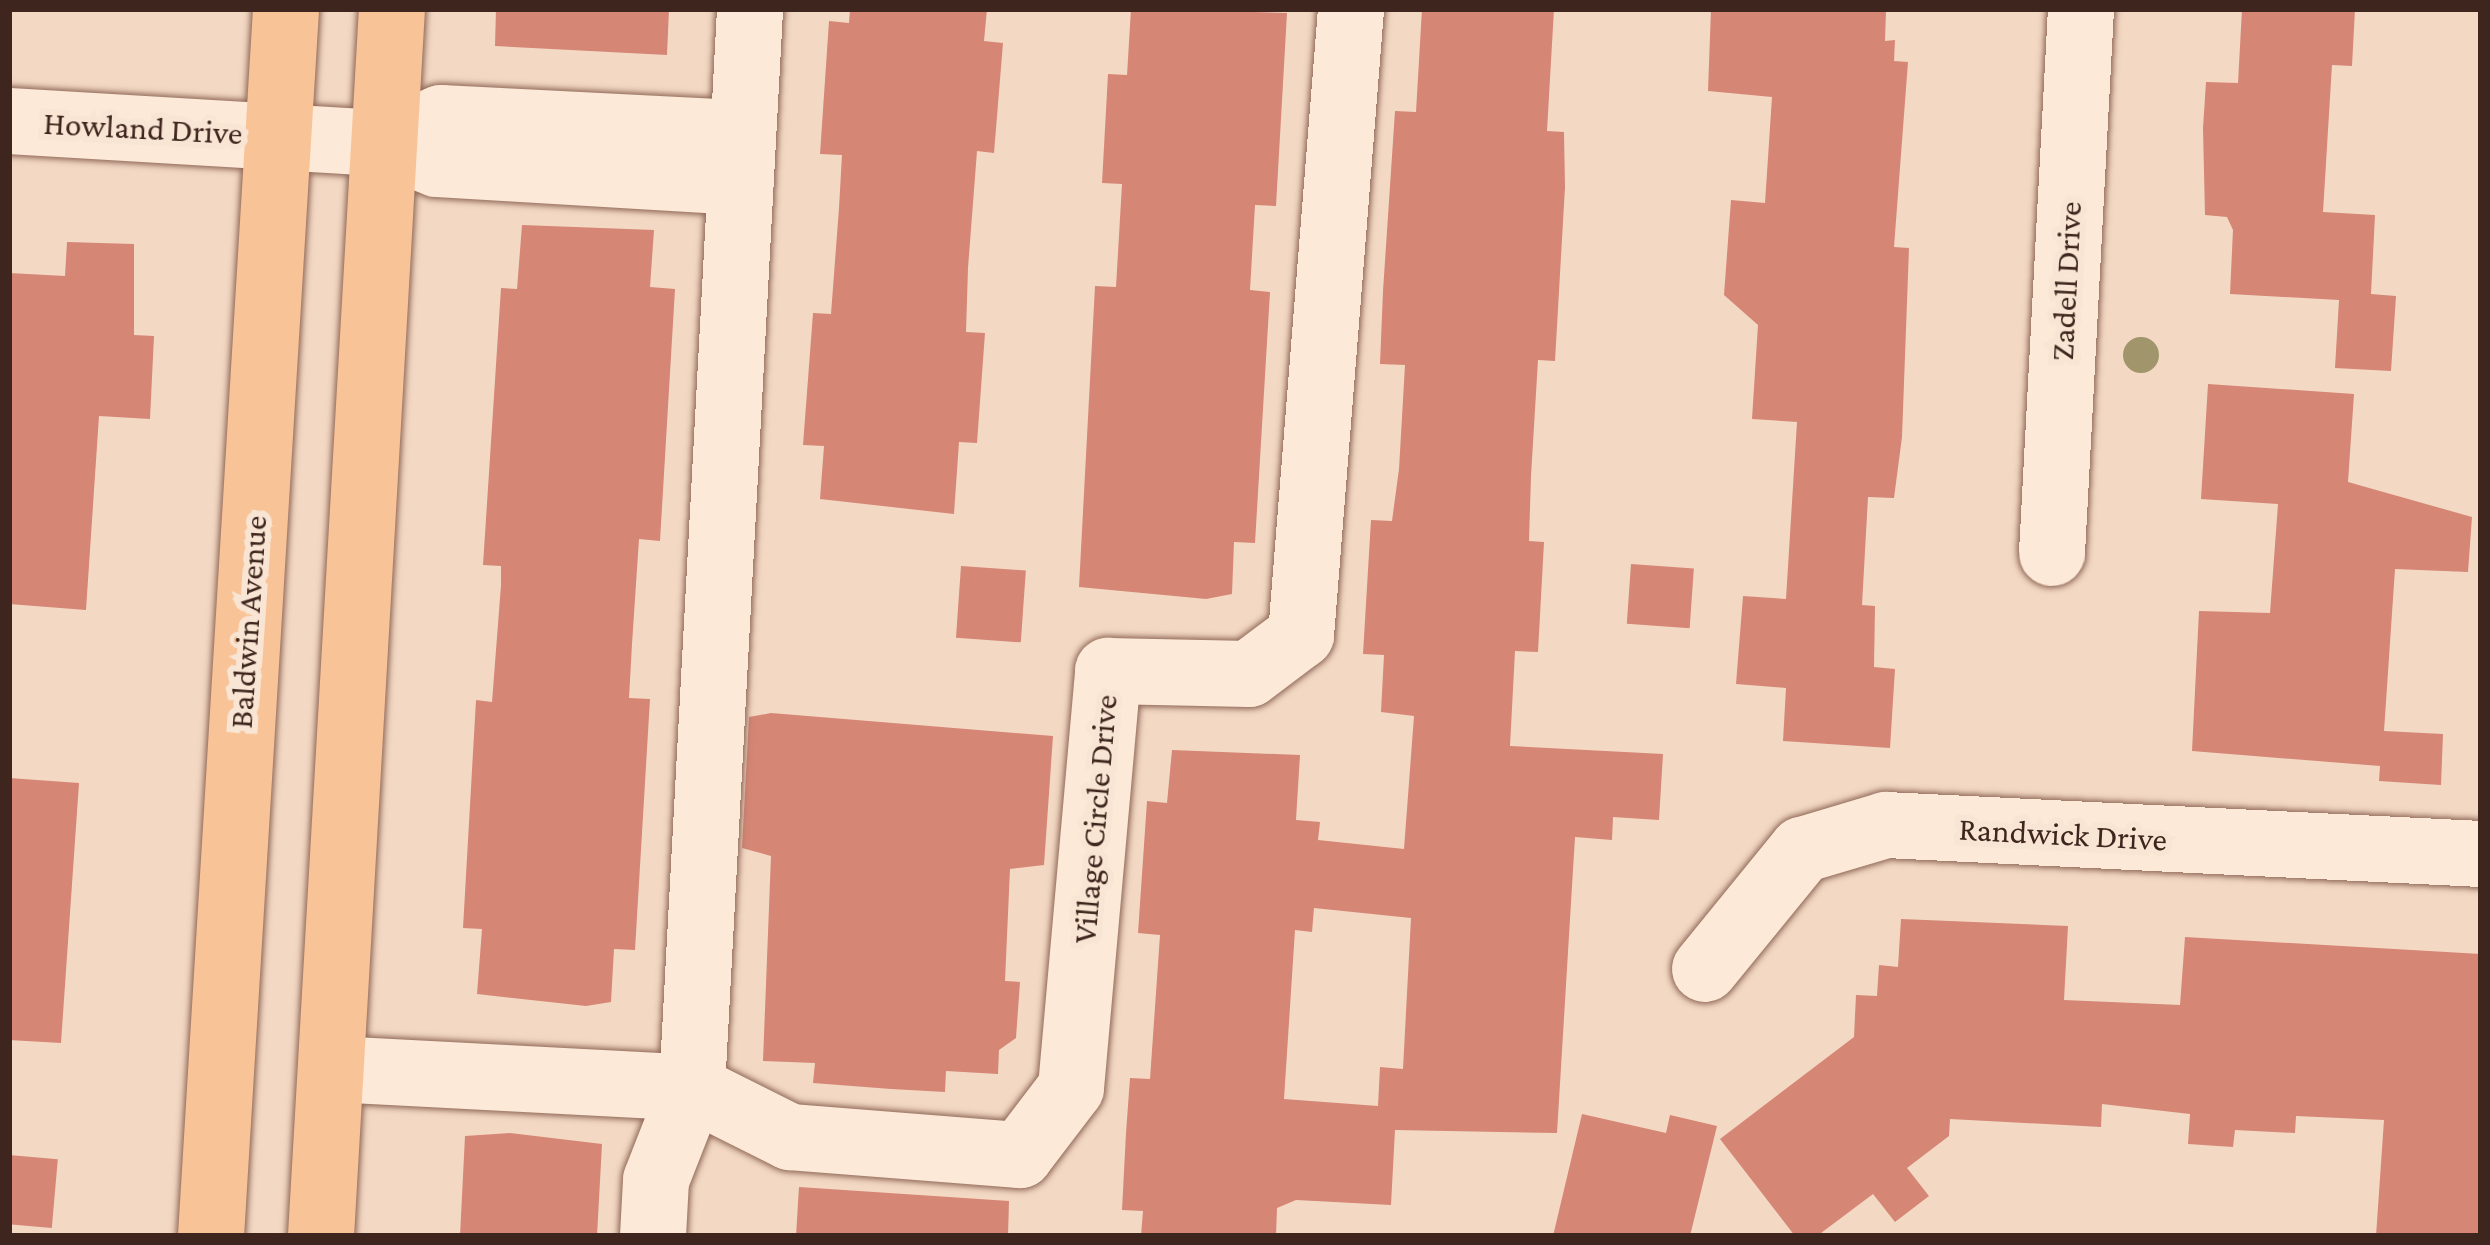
<!DOCTYPE html>
<html>
<head>
<meta charset="utf-8">
<style>
  body { margin:0 }
  #map { position:relative; width:2490px; height:1245px; overflow:hidden; background:#f3d9c4; font-family:"Crimson Pro",serif }
  div>[style] { position:absolute }
  .building>* { inset:0; background:#d58675; transform-origin:0 0 }
  .roads { filter:drop-shadow(0 0 3px #906858) drop-shadow(0 0 3px #906858) }
  .minor>* { height:66px; margin:-33px; padding:0 33px; transform-origin:33px; border-radius:33px; background:#fce9d8 }
  .major>* { height:66px; margin:-33px; padding:0 33px; transform-origin:33px; border-radius:33px; background:#f9c398 }
  .trees>* { width:36px; height:36px; margin:-18px; border-radius:50%; background:#a0956b }
  span { translate:-50% -50%; white-space:nowrap; text-align:center; line-height:1.15; -webkit-text-stroke:12px #f9e5d4; paint-order:stroke }
  .street-label { font-size:33px; color:#3e251d }
  .frame { position:absolute; inset:0; border:12px solid #3e251d; pointer-events:none }
</style>
</head>
<body>
<div id="map">
  <div class="building">
    <i style="clip-path:polygon(496px 9px,669px 9px,667px 55px,495px 46px)"></i>
    <i style="clip-path:polygon(850px 9px,987px 9px,984px 41px,1003px 43px,994px 153px,977px 151px,968px 268px,966px 332px,985px 333px,977px 443px,959px 442px,954px 514px,820px 499px,824px 446px,803px 445px,813px 313px,831px 314px,839px 208px,842px 155px,820px 154px,829px 21px,849px 23px)"></i>
    <i style="clip-path:polygon(1131px 9px,1287px 13px,1276px 206px,1255px 205px,1250px 290px,1270px 292px,1255px 543px,1234px 542px,1232px 594px,1206px 599px,1079px 587px,1095px 286px,1116px 287px,1122px 184px,1102px 183px,1108px 74px,1127px 75px)"></i>
    <i style="clip-path:polygon(evenodd,1422px 9px,1554px 9px,1547px 131px,1564px 132px,1565px 187px,1555px 361px,1538px 360px,1531px 476px,1529px 541px,1544px 542px,1538px 652px,1515px 651px,1510px 746px,1663px 754px,1659px 820px,1613px 817px,1612px 840px,1575px 837px,1557px 1133px,1395px 1130px,1391px 1205px,1296px 1200px,1277px 1208px,1276px 1236px,1141px 1236px,1143px 1211px,1122px 1210px,1126px 1133px,1130px 1078px,1150px 1079px,1160px 935px,1138px 933px,1147px 801px,1167px 803px,1172px 750px,1300px 755px,1296px 820px,1320px 822px,1318px 840px,1404px 849px,1414px 716px,1381px 712px,1384px 655px,1363px 654px,1371px 520px,1392px 521px,1399px 469px,1405px 365px,1380px 364px,1383px 291px,1395px 111px,1416px 112px,1422px 9px,1314px 908px,1411px 918px,1403px 1069px,1380px 1067px,1378px 1106px,1284px 1099px,1295px 930px,1312px 932px,1314px 908px)"></i>
    <i style="clip-path:polygon(1711px 9px,1886px 11px,1885px 41px,1895px 40px,1894px 61px,1908px 62px,1894px 247px,1909px 248px,1902px 437px,1894px 498px,1868px 497px,1862px 605px,1875px 606px,1874px 667px,1895px 669px,1890px 748px,1783px 741px,1786px 688px,1736px 684px,1743px 596px,1786px 599px,1797px 422px,1752px 419px,1758px 325px,1724px 295px,1731px 200px,1765px 203px,1772px 97px,1708px 91px)"></i>
    <i style="clip-path:polygon(2242px 9px,2355px 9px,2352px 66px,2332px 65px,2323px 212px,2375px 215px,2371px 294px,2396px 296px,2391px 371px,2335px 368px,2339px 300px,2230px 294px,2233px 230px,2227px 217px,2205px 215px,2203px 128px,2206px 82px,2238px 83px)"></i>
    <i style="clip-path:polygon(522px 225px,654px 230px,650px 287px,675px 289px,660px 541px,639px 539px,632px 644px,629px 698px,650px 699px,635px 950px,614px 949px,611px 1002px,586px 1006px,477px 994px,482px 929px,463px 928px,476px 700px,492px 702px,501px 585px,501px 566px,483px 565px,501px 288px,517px 289px)"></i>
    <i style="clip-path:polygon(67px 242px,134px 244px,134px 335px,154px 336px,150px 419px,99px 416px,86px 610px,9px 604px,9px 273px,65px 276px)"></i>
    <i style="clip-path:polygon(2208px 384px,2354px 394px,2348px 482px,2472px 517px,2468px 572px,2395px 569px,2384px 731px,2443px 734px,2441px 785px,2379px 781px,2380px 766px,2192px 751px,2199px 611px,2270px 613px,2278px 504px,2201px 499px)"></i>
    <i style="left:1631px;top:564px;width:63px;height:60px;rotate:4deg"></i>
    <i style="left:961px;top:566px;width:65px;height:72px;rotate:4deg"></i>
    <i style="clip-path:polygon(771px 713px,1053px 736px,1044px 865px,1010px 869px,1005px 981px,1020px 982px,1016px 1038px,999px 1050px,998px 1074px,946px 1071px,945px 1092px,891px 1089px,813px 1083px,815px 1063px,763px 1061px,771px 856px,742px 848px,749px 717px)"></i>
    <i style="clip-path:polygon(9px 778px,79px 783px,61px 1043px,9px 1040px)"></i>
    <i style="clip-path:polygon(1901px 919px,2068px 926px,2064px 1000px,2180px 1005px,2185px 937px,2481px 954px,2481px 1236px,2376px 1236px,2384px 1120px,2296px 1116px,2295px 1133px,2235px 1130px,2233px 1147px,2188px 1144px,2190px 1114px,2102px 1104px,2101px 1127px,1950px 1119px,1949px 1136px,1907px 1168px,1929px 1196px,1895px 1222px,1873px 1194px,1817px 1236px,1795px 1236px,1720px 1139px,1854px 1037px,1856px 995px,1877px 996px,1879px 965px,1898px 967px)"></i>
    <i style="clip-path:polygon(1582px 1114px,1666px 1133px,1670px 1115px,1717px 1126px,1690px 1236px,1553px 1236px)"></i>
    <i style="clip-path:polygon(510px 1133px,602px 1144px,597px 1236px,460px 1236px,465px 1136px)"></i>
    <i style="left:9px;top:1155px;width:49px;height:69px;rotate:5deg"></i>
    <i style="clip-path:polygon(799px 1187px,1009px 1201px,1008px 1236px,796px 1236px)"></i>
  </div>
  <div class="roads">
    <div class="minor">
      <i style="left:9px;top:121px;width:375px;rotate:3.4deg"></i>
      <i style="left:383px;top:143px;width:58px;rotate:21.3deg"></i>
      <i style="left:437px;top:164px;width:304px;rotate:3.4deg"></i>
      <i style="left:383px;top:143px;width:63px;rotate:-23.3deg"></i>
      <i style="left:441px;top:118px;width:301px;rotate:2.9deg"></i>
      <i style="left:2052px;top:553px;width:545px;rotate:-86.95deg"></i>
      <i style="left:1705px;top:969px;width:154px;rotate:-50.8deg"></i>
      <i style="left:1802px;top:850px;width:88px;rotate:-16.6deg"></i>
      <i style="left:1886px;top:825px;width:596px;rotate:2.79deg"></i>
      <i style="left:333px;top:1069px;width:360px;rotate:3deg"></i>
      <i style="left:692px;top:1088px;width:110px;rotate:26.6deg"></i>
      <i style="left:790px;top:1137px;width:231px;rotate:4.5deg"></i>
      <i style="left:1020px;top:1155px;width:84px;rotate:-52.7deg"></i>
      <i style="left:1071px;top:1088px;width:419px;rotate:-84.9deg"></i>
      <i style="left:1108px;top:671px;width:141px;rotate:1.2deg"></i>
      <i style="left:1249px;top:674px;width:65px;rotate:-36.9deg"></i>
      <i style="left:1301px;top:635px;width:628px;rotate:-85.43deg"></i>
      <i style="left:653px;top:1236px;width:56px;rotate:-86.9deg"></i>
      <i style="left:656px;top:1180px;width:99px;rotate:-68.6deg"></i>
      <i style="left:692px;top:1088px;width:1081px;rotate:-86.92deg"></i>
    </div>
    <div class="major">
      <i style="left:211px;top:1236px;width:1229px;rotate:-86.5deg"></i>
      <i style="left:321px;top:1236px;width:1229px;rotate:-86.69deg"></i>
    </div>
  </div>
  <div class="trees">
    <i style="left:2141px;top:355px"></i>
  </div>
  <div class="street-label">
    <span style="left:143px;top:128px;rotate:3deg">Howland Drive</span>
    <span style="left:2066px;top:281px;rotate:-87deg">Zadell Drive</span>
    <span style="left:248px;top:622px;rotate:-86deg">Baldwin Avenue</span>
    <span style="left:1095px;top:819px;rotate:-85deg">Village Circle Drive</span>
    <span style="left:2063px;top:834px;rotate:3deg">Randwick Drive</span>
  </div>
  <div class="frame"></div>
</div>
</body>
</html>
